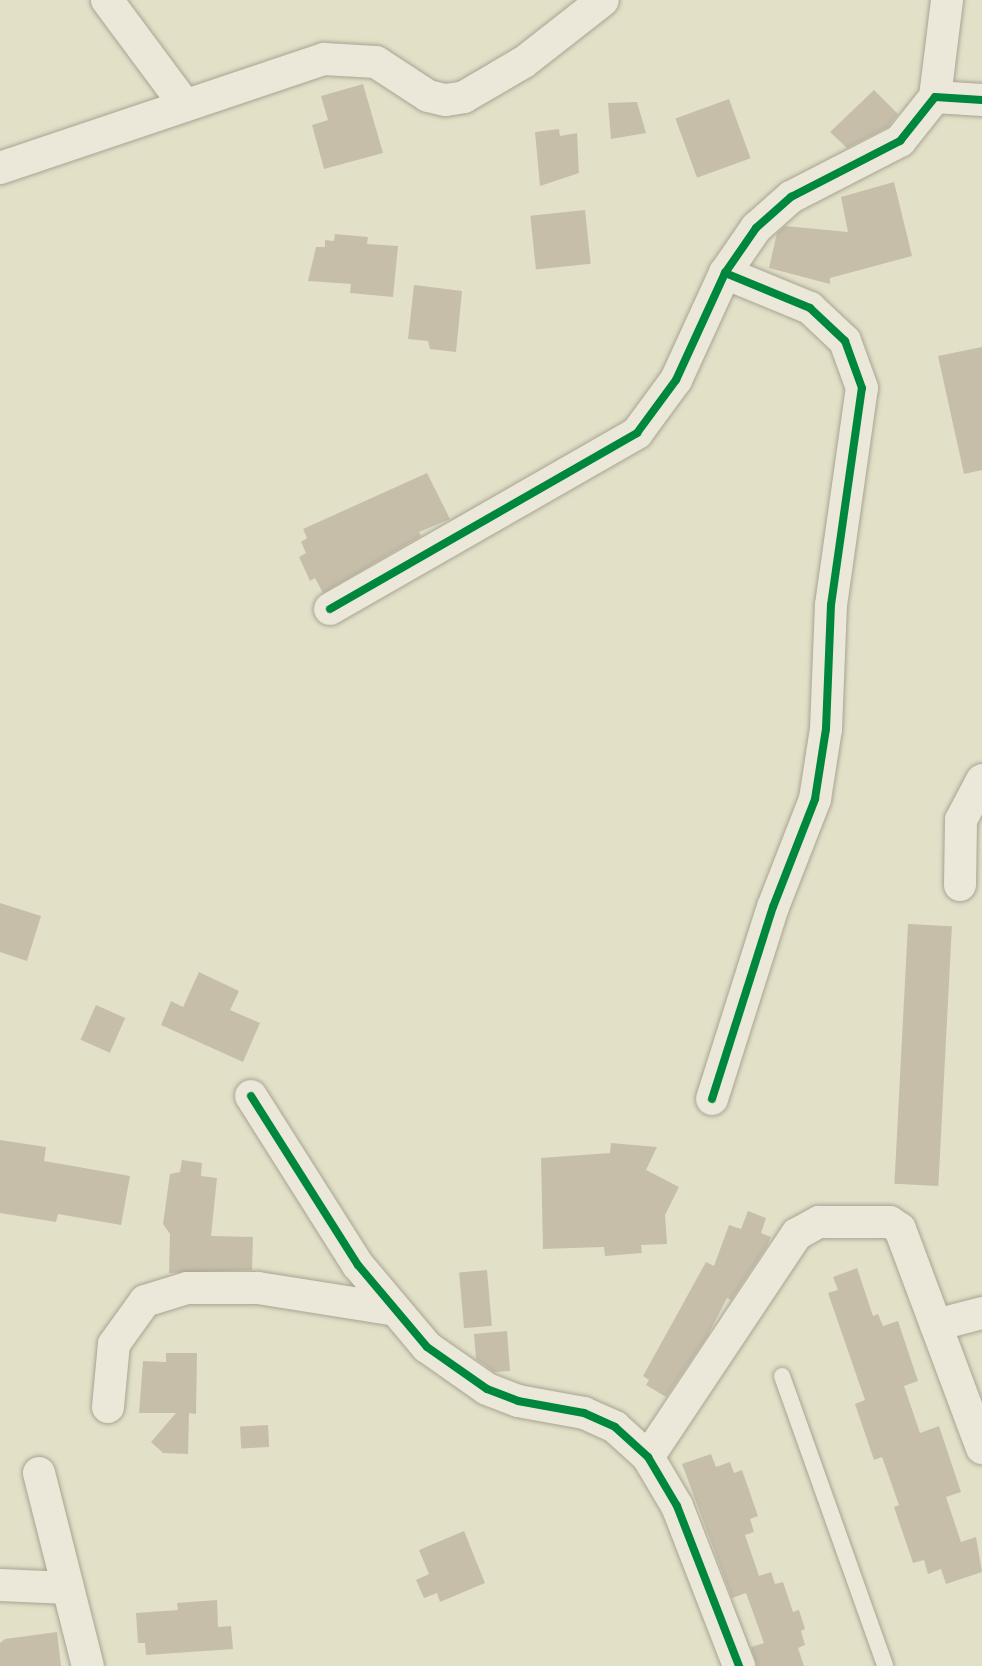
<!DOCTYPE html>
<html>
<head>
<meta charset="utf-8">
<style>
  body { margin:0 }
  #map { position:relative; width:982px; height:1666px; overflow:hidden; background:#e3e0c8; font-family:Georgia,serif }
  div>[style] { position:absolute }
  .building>* { inset:0; background:#c6bea9; transform-origin:0 0 }
  .roads { filter:drop-shadow(0 0 2px #a7a492) drop-shadow(0 0 2px #a7a492) }
  .lane>* { height:16px; margin:-8px; padding:0 8px; transform-origin:8px; border-radius:8px; background:#ebe8da }
  .street>* { height:32px; margin:-16px; padding:0 16px; transform-origin:16px; border-radius:16px; background:#ebe8da }
  .cycleway>* { height:8px; margin:-4px; padding:0 4px; transform-origin:4px; border-radius:4px; background:#00873e }
  span { translate:-50% -50%; white-space:nowrap; text-align:center; line-height:1.15; -webkit-text-stroke:4.5px #f6f1cc; paint-order:stroke }
</style>
</head>
<body>
<div id="map">
  <div class="building">
    <i style="clip-path:polygon(363px 84px,383px 153px,324px 169px,312px 125px,328px 120px,321px 96px)"></i>
    <i style="clip-path:polygon(874px 90px,898px 114px,888px 127px,847px 148px,830px 132px)"></i>
    <i style="left:729px;top:99px;width:63px;height:57px;rotate:70deg"></i>
    <i style="clip-path:polygon(637px 102px,646px 133px,611px 139px,608px 103px)"></i>
    <i style="clip-path:polygon(559px 129px,560px 136px,577px 133px,579px 173px,540px 186px,535px 132px)"></i>
    <i style="clip-path:polygon(894px 182px,912px 256px,830px 278px,830px 284px,769px 268px,777px 233px,785px 226px,848px 232px,841px 197px)"></i>
    <i style="left:585px;top:210px;width:54px;height:55px;rotate:84deg"></i>
    <i style="clip-path:polygon(335px 234px,368px 237px,367px 244px,398px 246px,393px 297px,350px 293px,351px 284px,308px 281px,316px 247px,325px 247px,325px 240px,334px 241px)"></i>
    <i style="clip-path:polygon(414px 285px,462px 291px,456px 352px,430px 349px,428px 341px,408px 339px)"></i>
    <i style="clip-path:polygon(982px 347px,982px 470px,964px 474px,938px 356px)"></i>
    <i style="clip-path:polygon(427px 473px,450px 519px,419px 532px,421px 536px,323px 593px,315px 578px,310px 581px,299px 557px,306px 553px,301px 542px,307px 538px,303px 529px)"></i>
    <i style="clip-path:polygon(0 903px,41px 916px,27px 961px,0 952px)"></i>
    <i style="left:908px;top:924px;width:44px;height:260px;rotate:3deg"></i>
    <i style="clip-path:polygon(199px 972px,239px 991px,230px 1010px,260px 1023px,243px 1062px,161px 1025px,171px 1001px,183px 1007px)"></i>
    <i style="left:96px;top:1005px;width:32px;height:38px;rotate:24deg"></i>
    <i style="clip-path:polygon(0 1140px,46px 1147px,44px 1161px,130px 1176px,121px 1225px,58px 1214px,56px 1222px,0 1213px)"></i>
    <i style="clip-path:polygon(611px 1143px,657px 1147px,646px 1170px,679px 1187px,665px 1215px,667px 1244px,641px 1245px,642px 1253px,605px 1256px,604px 1247px,543px 1249px,541px 1158px,610px 1153px)"></i>
    <i style="clip-path:polygon(182px 1160px,202px 1163px,201px 1176px,217px 1178px,211px 1236px,253px 1237px,252px 1270px,169px 1273px,170px 1234px,163px 1224px,170px 1174px,180px 1172px)"></i>
    <i style="clip-path:polygon(748px 1211px,766px 1218px,761px 1233px,771px 1237px,767px 1246px,731px 1300px,727px 1298px,708px 1335px,666px 1397px,646px 1385px,649px 1380px,643px 1376px,706px 1262px,714px 1266px,729px 1225px,741px 1229px)"></i>
    <i style="clip-path:polygon(857px 1268px,873px 1316px,878px 1314px,883px 1326px,898px 1321px,918px 1381px,904px 1386px,920px 1433px,939px 1426px,961px 1492px,946px 1497px,961px 1542px,976px 1537px,982px 1572px,946px 1584px,941px 1569px,928px 1574px,924px 1560px,913px 1563px,894px 1507px,899px 1505px,882px 1457px,874px 1460px,855px 1404px,865px 1400px,828px 1293px,838px 1290px,833px 1277px)"></i>
    <i style="left:487px;top:1270px;width:56px;height:28px;rotate:85deg"></i>
    <i style="clip-path:polygon(507px 1331px,510px 1371px,494px 1372px,476px 1359px,474px 1334px)"></i>
    <i style="clip-path:polygon(166px 1353px,197px 1353px,196px 1414px,189px 1413px,188px 1454px,163px 1453px,151px 1442px,176px 1413px,139px 1413px,143px 1361px,166px 1362px)"></i>
    <i style="left:268px;top:1425px;width:22px;height:28px;rotate:87deg"></i>
    <i style="clip-path:polygon(711px 1454px,716px 1467px,730px 1462px,734px 1473px,742px 1470px,758px 1516px,750px 1519px,754px 1532px,745px 1535px,759px 1576px,771px 1572px,775px 1584px,783px 1582px,793px 1612px,799px 1610px,805px 1629px,801px 1631px,805px 1645px,798px 1648px,804px 1666px,757px 1666px,751px 1647px,764px 1643px,746px 1593px,732px 1598px,682px 1464px)"></i>
    <i style="clip-path:polygon(464px 1531px,485px 1583px,440px 1602px,437px 1593px,424px 1598px,416px 1580px,429px 1574px,419px 1550px)"></i>
    <i style="clip-path:polygon(217px 1600px,218px 1627px,231px 1626px,233px 1649px,146px 1655px,145px 1643px,138px 1643px,136px 1613px,178px 1610px,177px 1603px)"></i>
    <i style="clip-path:polygon(57px 1632px,61px 1666px,0 1666px,0 1643px,5px 1639px)"></i>
  </div>
  <div class="roads">
    <div class="lane">
      <i style="left:782px;top:1376px;width:308px;rotate:70.4deg"></i>
    </div>
    <div class="street">
      <i style="left:107px;top:0;width:131px;rotate:53.4deg"></i>
      <i style="left:935px;top:97px;width:98px;rotate:-82.9deg"></i>
      <i style="left:0;top:168px;width:342px;rotate:-18.6deg"></i>
      <i style="left:324px;top:59px;width:52px;rotate:3.3deg"></i>
      <i style="left:376px;top:62px;width:62px;rotate:33.2deg"></i>
      <i style="left:428px;top:96px;width:18px;rotate:13deg"></i>
      <i style="left:446px;top:100px;width:18px;rotate:-9deg"></i>
      <i style="left:464px;top:97px;width:69px;rotate:-30.3deg"></i>
      <i style="left:524px;top:62px;width:100px;rotate:-38.1deg"></i>
      <i style="left:330px;top:609px;width:354px;rotate:-29.8deg"></i>
      <i style="left:637px;top:433px;width:66px;rotate:-53.7deg"></i>
      <i style="left:676px;top:380px;width:118px;rotate:-65.4deg"></i>
      <i style="left:725px;top:273px;width:55px;rotate:-55.4deg"></i>
      <i style="left:756px;top:228px;width:47px;rotate:-41.5deg"></i>
      <i style="left:791px;top:197px;width:123px;rotate:-27.2deg"></i>
      <i style="left:900px;top:141px;width:56px;rotate:-51.5deg"></i>
      <i style="left:935px;top:97px;width:47px;rotate:3.7deg"></i>
      <i style="left:960px;top:885px;width:65px;rotate:-89.1deg"></i>
      <i style="left:961px;top:820px;width:45px;rotate:-62.3deg"></i>
      <i style="left:251px;top:1096px;width:200px;rotate:57.7deg"></i>
      <i style="left:358px;top:1265px;width:107px;rotate:49.9deg"></i>
      <i style="left:427px;top:1347px;width:73px;rotate:35deg"></i>
      <i style="left:487px;top:1389px;width:33px;rotate:21deg"></i>
      <i style="left:518px;top:1401px;width:67px;rotate:10.3deg"></i>
      <i style="left:584px;top:1413px;width:34px;rotate:24deg"></i>
      <i style="left:615px;top:1427px;width:45px;rotate:42.3deg"></i>
      <i style="left:648px;top:1457px;width:57px;rotate:59.4deg"></i>
      <i style="left:677px;top:1506px;width:172px;rotate:68.8deg"></i>
      <i style="left:712px;top:1099px;width:201px;rotate:-72.4deg"></i>
      <i style="left:773px;top:907px;width:116px;rotate:-68.7deg"></i>
      <i style="left:815px;top:799px;width:71px;rotate:-81.1deg"></i>
      <i style="left:826px;top:729px;width:124px;rotate:-87.7deg"></i>
      <i style="left:831px;top:605px;width:219px;rotate:-81.9deg"></i>
      <i style="left:862px;top:388px;width:50px;rotate:-109.9deg"></i>
      <i style="left:845px;top:341px;width:48px;rotate:-136.7deg"></i>
      <i style="left:810px;top:308px;width:92px;rotate:-157.6deg"></i>
      <i style="left:936px;top:1325px;width:48px;rotate:-14.6deg"></i>
      <i style="left:108px;top:1407px;width:63px;rotate:-84.6deg"></i>
      <i style="left:114px;top:1344px;width:53px;rotate:-54.2deg"></i>
      <i style="left:145px;top:1301px;width:44px;rotate:-17.2deg"></i>
      <i style="left:187px;top:1288px;width:71px"></i>
      <i style="left:258px;top:1288px;width:135px;rotate:9deg"></i>
      <i style="left:648px;top:1457px;width:268px;rotate:-56.3deg"></i>
      <i style="left:797px;top:1234px;width:25px;rotate:-29deg"></i>
      <i style="left:819px;top:1222px;width:71px"></i>
      <i style="left:890px;top:1222px;width:12px;rotate:35deg"></i>
      <i style="left:900px;top:1229px;width:234px;rotate:69.5deg"></i>
      <i style="left:39px;top:1473px;width:199px;rotate:75.8deg"></i>
      <i style="left:0;top:1585px;width:68px;rotate:2.5deg"></i>
    </div>
  </div>
  <div class="cycleway">
    <i style="left:330px;top:609px;width:354px;rotate:-29.8deg"></i>
    <i style="left:637px;top:433px;width:66px;rotate:-53.7deg"></i>
    <i style="left:676px;top:380px;width:118px;rotate:-65.4deg"></i>
    <i style="left:725px;top:273px;width:55px;rotate:-55.4deg"></i>
    <i style="left:756px;top:228px;width:47px;rotate:-41.5deg"></i>
    <i style="left:791px;top:197px;width:123px;rotate:-27.2deg"></i>
    <i style="left:900px;top:141px;width:56px;rotate:-51.5deg"></i>
    <i style="left:935px;top:97px;width:47px;rotate:3.7deg"></i>
    <i style="left:251px;top:1096px;width:200px;rotate:57.7deg"></i>
    <i style="left:358px;top:1265px;width:107px;rotate:49.9deg"></i>
    <i style="left:427px;top:1347px;width:73px;rotate:35deg"></i>
    <i style="left:487px;top:1389px;width:33px;rotate:21deg"></i>
    <i style="left:518px;top:1401px;width:67px;rotate:10.3deg"></i>
    <i style="left:584px;top:1413px;width:34px;rotate:24deg"></i>
    <i style="left:615px;top:1427px;width:45px;rotate:42.3deg"></i>
    <i style="left:648px;top:1457px;width:57px;rotate:59.4deg"></i>
    <i style="left:677px;top:1506px;width:172px;rotate:68.8deg"></i>
    <i style="left:712px;top:1099px;width:201px;rotate:-72.4deg"></i>
    <i style="left:773px;top:907px;width:116px;rotate:-68.7deg"></i>
    <i style="left:815px;top:799px;width:71px;rotate:-81.1deg"></i>
    <i style="left:826px;top:729px;width:124px;rotate:-87.7deg"></i>
    <i style="left:831px;top:605px;width:219px;rotate:-81.9deg"></i>
    <i style="left:862px;top:388px;width:50px;rotate:-109.9deg"></i>
    <i style="left:845px;top:341px;width:48px;rotate:-136.7deg"></i>
    <i style="left:810px;top:308px;width:92px;rotate:-157.6deg"></i>
  </div>
</div>
</body>
</html>
